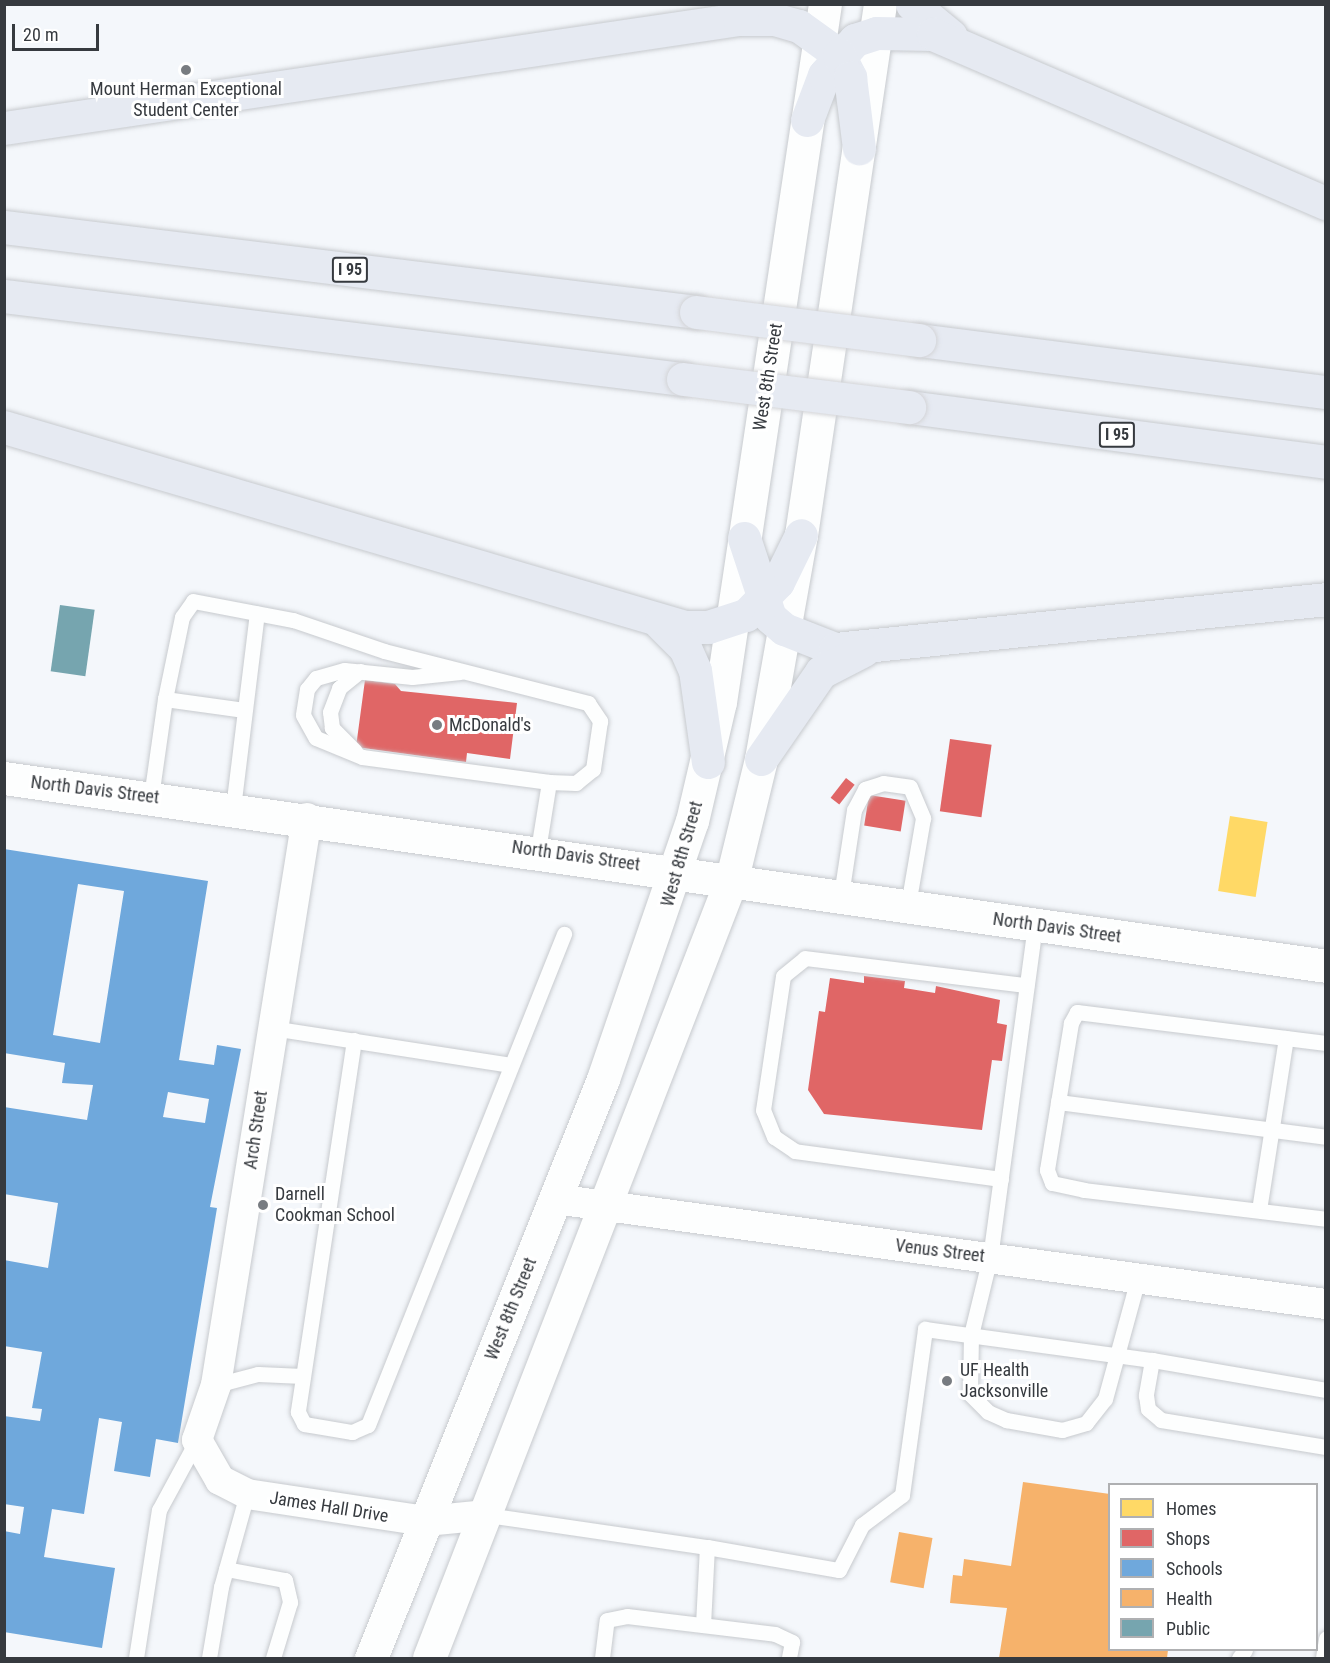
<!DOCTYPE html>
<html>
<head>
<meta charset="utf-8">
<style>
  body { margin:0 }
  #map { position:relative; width:1330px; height:1663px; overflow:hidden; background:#f4f7fb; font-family:"Roboto Condensed",sans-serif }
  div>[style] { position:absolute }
  .homes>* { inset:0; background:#ffd966; transform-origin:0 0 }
  .shops>* { inset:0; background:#e06666; transform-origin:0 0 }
  .schools>* { inset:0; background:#6fa8dc }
  .health>* { inset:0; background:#f6b26b; transform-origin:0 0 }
  .public>* { inset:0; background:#76a5af; transform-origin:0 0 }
  .roads { filter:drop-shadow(0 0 2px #c7cace) drop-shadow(0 0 2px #c7cace) }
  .service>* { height:15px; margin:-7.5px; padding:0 7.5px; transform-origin:7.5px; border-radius:7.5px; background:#fdfefe }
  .minor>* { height:30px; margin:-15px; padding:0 15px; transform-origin:15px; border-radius:15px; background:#fdfefe }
  .tertiary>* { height:33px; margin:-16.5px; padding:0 16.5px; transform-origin:16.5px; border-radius:16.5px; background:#fdfefe }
  .motorway>* { height:33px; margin:-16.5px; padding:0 16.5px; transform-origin:16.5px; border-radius:16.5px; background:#e6eaf2 }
  .bridges { filter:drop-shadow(0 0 2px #d3d4d7) drop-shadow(0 0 2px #d3d4d7) }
  .motorway-bridge>* { height:33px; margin:-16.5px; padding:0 16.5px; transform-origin:16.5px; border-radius:16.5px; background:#e6eaf2 }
  .dots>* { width:16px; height:16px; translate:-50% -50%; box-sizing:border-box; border:3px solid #fff; border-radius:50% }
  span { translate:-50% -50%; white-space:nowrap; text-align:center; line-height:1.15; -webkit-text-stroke:6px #fff; paint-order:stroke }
  .shield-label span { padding:2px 4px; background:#fff; border:2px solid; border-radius:4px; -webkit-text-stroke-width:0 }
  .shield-label { font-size:16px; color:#363a3f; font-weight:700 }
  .poi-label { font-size:18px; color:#363a3f }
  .left { translate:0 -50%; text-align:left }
  .street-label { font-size:18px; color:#363a3f }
  .frame { position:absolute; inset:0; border:6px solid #363a3f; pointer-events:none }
  .legend { position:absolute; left:1108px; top:1483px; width:210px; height:168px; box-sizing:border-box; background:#fff; border:2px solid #afb0b2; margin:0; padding:8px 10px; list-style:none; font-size:18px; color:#363a3f }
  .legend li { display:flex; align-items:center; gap:12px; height:30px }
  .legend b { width:30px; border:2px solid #afb0b2 }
  .scale { position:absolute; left:12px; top:24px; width:87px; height:27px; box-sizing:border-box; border:3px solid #363a3f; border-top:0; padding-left:8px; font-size:18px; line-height:21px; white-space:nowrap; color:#363a3f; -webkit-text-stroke:4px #fff; paint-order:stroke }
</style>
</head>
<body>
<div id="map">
  <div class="homes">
    <i style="left:1230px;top:816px;width:38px;height:76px;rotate:9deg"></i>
  </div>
  <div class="shops">
    <i style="clip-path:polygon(365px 680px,395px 684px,401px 691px,517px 703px,510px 759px,467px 753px,466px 762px,356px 747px)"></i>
    <i style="left:950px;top:739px;width:42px;height:73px;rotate:8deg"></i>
    <i style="left:846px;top:778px;width:11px;height:25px;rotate:38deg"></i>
    <i style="left:869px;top:795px;width:37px;height:31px;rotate:9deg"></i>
    <i style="clip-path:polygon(864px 976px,905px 981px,904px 988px,935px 993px,936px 986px,1000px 1000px,997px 1023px,1007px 1025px,1002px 1061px,992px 1060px,982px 1130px,824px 1114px,808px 1090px,819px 1011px,825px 1012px,830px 978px,864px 983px)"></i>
  </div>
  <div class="schools">
    <i style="clip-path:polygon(evenodd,4px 849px,208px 881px,179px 1060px,214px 1065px,217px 1045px,241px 1049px,210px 1207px,217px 1208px,178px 1443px,156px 1439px,150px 1477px,114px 1471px,122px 1422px,99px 1418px,84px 1514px,52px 1509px,44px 1557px,115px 1568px,102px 1648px,4px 1632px,4px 1531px,20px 1534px,24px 1507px,4px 1504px,4px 1416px,40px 1421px,42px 1409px,32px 1408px,42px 1352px,4px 1346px,4px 1260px,48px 1268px,58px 1203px,4px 1194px,4px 1107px,87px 1120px,93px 1085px,62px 1083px,65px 1063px,4px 1053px,4px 849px,78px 884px,124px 891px,100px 1043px,53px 1035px,78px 884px,4px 849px,168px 1092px,209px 1099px,205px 1123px,163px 1117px,168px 1092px)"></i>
  </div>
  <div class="health">
    <i style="clip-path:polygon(1023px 1482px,1110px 1494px,1110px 1650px,1168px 1650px,1167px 1658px,999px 1658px,1007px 1608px,950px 1603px,953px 1575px,962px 1576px,964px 1559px,1011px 1566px)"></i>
    <i style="left:899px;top:1532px;width:34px;height:51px;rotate:10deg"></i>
  </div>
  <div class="public">
    <i style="left:60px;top:605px;width:35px;height:67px;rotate:8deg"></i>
  </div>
  <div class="roads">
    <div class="service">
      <i style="left:460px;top:672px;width:48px;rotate:174.1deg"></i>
      <i style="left:412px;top:677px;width:68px;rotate:-174.1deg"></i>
      <i style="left:344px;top:670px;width:29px;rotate:164deg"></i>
      <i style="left:316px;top:678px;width:14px;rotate:129deg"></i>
      <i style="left:307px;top:689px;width:26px;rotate:99deg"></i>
      <i style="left:303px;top:715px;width:26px;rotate:61deg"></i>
      <i style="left:316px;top:738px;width:50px;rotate:22.4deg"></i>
      <i style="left:362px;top:757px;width:189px;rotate:7.6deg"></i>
      <i style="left:165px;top:699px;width:84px;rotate:-78.3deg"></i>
      <i style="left:182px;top:617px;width:19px;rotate:-55deg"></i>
      <i style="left:193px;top:601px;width:102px;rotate:10.8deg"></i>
      <i style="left:293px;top:620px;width:96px;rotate:18.8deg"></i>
      <i style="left:384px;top:651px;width:211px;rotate:14.3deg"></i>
      <i style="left:588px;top:703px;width:22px;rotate:56deg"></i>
      <i style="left:600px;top:721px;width:49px;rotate:98.3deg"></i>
      <i style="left:593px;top:769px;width:22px;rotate:141deg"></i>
      <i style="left:576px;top:783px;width:27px;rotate:-178deg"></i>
      <i style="left:549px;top:782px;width:69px;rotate:99.2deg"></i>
      <i style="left:355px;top:751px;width:33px;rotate:-135deg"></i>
      <i style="left:332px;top:728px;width:16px;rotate:-97deg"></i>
      <i style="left:330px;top:712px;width:26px;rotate:-69deg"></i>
      <i style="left:339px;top:688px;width:27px;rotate:-39deg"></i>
      <i style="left:151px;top:797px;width:99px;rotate:-81.9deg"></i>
      <i style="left:165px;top:699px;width:80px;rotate:7.9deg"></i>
      <i style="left:233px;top:808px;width:196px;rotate:-83deg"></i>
      <i style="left:841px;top:895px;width:86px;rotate:-81.3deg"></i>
      <i style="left:854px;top:810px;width:24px;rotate:-62deg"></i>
      <i style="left:865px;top:789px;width:19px;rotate:-18deg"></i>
      <i style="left:883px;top:783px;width:27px;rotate:8deg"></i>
      <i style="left:910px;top:787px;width:34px;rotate:67deg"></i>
      <i style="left:923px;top:818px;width:88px;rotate:99.8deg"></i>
      <i style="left:1035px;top:925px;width:335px;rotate:97.7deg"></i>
      <i style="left:990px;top:1257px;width:80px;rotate:103.7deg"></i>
      <i style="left:971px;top:1335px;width:59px;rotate:91deg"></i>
      <i style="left:970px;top:1394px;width:25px;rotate:45deg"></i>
      <i style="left:988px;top:1412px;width:20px;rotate:24deg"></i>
      <i style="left:1006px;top:1420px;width:57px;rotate:10.1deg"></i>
      <i style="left:1062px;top:1430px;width:25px;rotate:-16deg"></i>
      <i style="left:1086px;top:1423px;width:31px;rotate:-52deg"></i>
      <i style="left:1105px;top:1399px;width:125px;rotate:-74.7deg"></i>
      <i style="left:272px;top:1028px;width:241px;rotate:8.8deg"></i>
      <i style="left:354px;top:1040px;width:376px;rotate:98.6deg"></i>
      <i style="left:298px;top:1412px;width:13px;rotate:63deg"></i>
      <i style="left:304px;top:1424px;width:49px;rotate:9.5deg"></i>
      <i style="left:352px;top:1432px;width:17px;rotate:-24deg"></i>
      <i style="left:368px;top:1425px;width:529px;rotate:-68.24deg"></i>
      <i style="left:1326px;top:1043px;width:251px;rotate:-172.9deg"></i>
      <i style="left:1077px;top:1012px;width:13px;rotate:119deg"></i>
      <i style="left:1071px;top:1023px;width:149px;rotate:99.3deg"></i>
      <i style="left:1047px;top:1170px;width:14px;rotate:69deg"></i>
      <i style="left:1052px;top:1183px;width:33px;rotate:12deg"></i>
      <i style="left:1084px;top:1190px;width:244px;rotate:6.8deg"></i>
      <i style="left:1058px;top:1102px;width:270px;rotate:7.4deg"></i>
      <i style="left:1001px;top:1179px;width:208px;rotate:-172.3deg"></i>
      <i style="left:795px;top:1151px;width:25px;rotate:-146deg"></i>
      <i style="left:774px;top:1137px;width:29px;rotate:-112deg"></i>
      <i style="left:763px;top:1110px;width:135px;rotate:-81.5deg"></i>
      <i style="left:783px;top:976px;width:28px;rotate:-39deg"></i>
      <i style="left:805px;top:958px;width:223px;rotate:7deg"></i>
      <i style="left:1259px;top:1210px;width:174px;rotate:-81.1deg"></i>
      <i style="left:216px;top:1385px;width:43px;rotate:-14.7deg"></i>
      <i style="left:258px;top:1374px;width:45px;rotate:2.5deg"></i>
      <i style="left:1326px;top:1390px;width:177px;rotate:-170.2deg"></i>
      <i style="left:1152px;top:1360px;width:36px;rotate:100deg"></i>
      <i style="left:1146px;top:1395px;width:14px;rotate:82deg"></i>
      <i style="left:1148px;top:1409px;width:17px;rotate:40deg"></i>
      <i style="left:1161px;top:1420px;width:167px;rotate:9.3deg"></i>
      <i style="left:487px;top:1515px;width:222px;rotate:8.3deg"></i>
      <i style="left:226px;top:1569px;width:60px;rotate:10.6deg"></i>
      <i style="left:285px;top:1580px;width:23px;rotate:77deg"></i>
      <i style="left:290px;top:1602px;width:59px;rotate:106.9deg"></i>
      <i style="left:703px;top:1625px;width:78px;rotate:-87.1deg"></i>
      <i style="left:707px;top:1547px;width:134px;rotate:9.9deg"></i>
      <i style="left:839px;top:1570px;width:51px;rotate:-62.9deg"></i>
      <i style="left:862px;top:1525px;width:50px;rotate:-36.9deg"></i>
      <i style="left:902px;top:1495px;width:168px;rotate:-82.1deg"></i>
      <i style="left:925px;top:1329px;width:229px;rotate:7.8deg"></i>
      <i style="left:136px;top:1658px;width:150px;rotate:-81.2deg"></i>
      <i style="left:159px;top:1510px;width:80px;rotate:-61.5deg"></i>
      <i style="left:209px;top:1658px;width:72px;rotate:-80.4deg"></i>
      <i style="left:221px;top:1587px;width:97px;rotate:-74.4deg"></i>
      <i style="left:602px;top:1658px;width:38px;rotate:-83deg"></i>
      <i style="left:607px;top:1620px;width:20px;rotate:-11deg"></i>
      <i style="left:627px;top:1616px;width:149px;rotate:6.9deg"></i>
      <i style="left:775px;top:1634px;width:19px;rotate:25deg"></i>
      <i style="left:792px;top:1642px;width:16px;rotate:101deg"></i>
      <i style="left:1239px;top:1658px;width:10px;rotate:-53deg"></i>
      <i style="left:1323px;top:1658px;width:20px;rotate:-81deg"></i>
    </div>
    <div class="minor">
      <i style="left:307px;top:818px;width:574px;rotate:99.12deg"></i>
      <i style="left:216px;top:1385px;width:58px;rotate:109.1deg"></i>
      <i style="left:197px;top:1440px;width:46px;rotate:60.1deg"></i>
      <i style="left:220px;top:1480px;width:30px;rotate:27deg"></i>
      <i style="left:247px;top:1494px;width:181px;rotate:8.6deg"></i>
      <i style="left:426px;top:1521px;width:61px;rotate:-5.6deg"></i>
      <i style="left:555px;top:1199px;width:778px;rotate:7.76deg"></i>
    </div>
    <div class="tertiary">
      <i style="left:4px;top:778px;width:1335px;rotate:8.09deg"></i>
      <i style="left:371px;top:1658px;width:624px;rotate:-68.16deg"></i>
      <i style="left:603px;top:1079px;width:273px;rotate:-71deg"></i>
      <i style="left:692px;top:821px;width:122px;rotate:-76.8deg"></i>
      <i style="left:720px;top:702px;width:706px;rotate:-81.45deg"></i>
      <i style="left:429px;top:1658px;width:837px;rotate:-68.77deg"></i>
      <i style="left:732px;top:878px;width:122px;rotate:-76.3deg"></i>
      <i style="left:761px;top:759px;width:228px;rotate:-79.9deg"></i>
      <i style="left:801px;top:535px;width:537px;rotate:-81.54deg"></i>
    </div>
    <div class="motorway">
      <i style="left:912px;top:4px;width:50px;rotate:39.4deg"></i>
      <i style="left:807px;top:120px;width:48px;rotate:-69.3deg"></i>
      <i style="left:824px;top:75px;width:47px;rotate:-48.5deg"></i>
      <i style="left:855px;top:40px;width:22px;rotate:-18deg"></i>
      <i style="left:876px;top:33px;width:57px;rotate:1deg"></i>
      <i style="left:933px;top:34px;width:428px;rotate:23.3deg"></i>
      <i style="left:4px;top:128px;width:743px;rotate:-8.44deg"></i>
      <i style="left:739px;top:19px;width:35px"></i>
      <i style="left:774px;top:19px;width:26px;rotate:16deg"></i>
      <i style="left:799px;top:26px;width:49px;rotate:35.9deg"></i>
      <i style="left:839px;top:55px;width:25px;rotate:63deg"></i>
      <i style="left:850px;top:77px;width:72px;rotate:82.8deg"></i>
      <i style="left:4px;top:227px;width:697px;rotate:7deg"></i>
      <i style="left:4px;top:296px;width:684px;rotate:6.97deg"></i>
      <i style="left:919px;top:340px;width:410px;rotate:7.3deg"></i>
      <i style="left:909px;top:407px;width:421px;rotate:7.5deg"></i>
      <i style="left:4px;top:427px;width:710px;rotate:16.37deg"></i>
      <i style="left:685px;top:627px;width:23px"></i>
      <i style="left:708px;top:627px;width:40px;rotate:-18deg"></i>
      <i style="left:746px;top:615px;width:46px;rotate:-45.9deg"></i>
      <i style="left:778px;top:582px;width:52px;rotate:-63.9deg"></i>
      <i style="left:744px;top:538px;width:83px;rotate:71.8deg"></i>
      <i style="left:770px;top:617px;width:18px;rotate:41deg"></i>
      <i style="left:784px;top:629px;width:55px;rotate:21.4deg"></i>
      <i style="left:835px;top:649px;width:494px;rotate:-5.8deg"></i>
      <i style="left:660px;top:623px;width:35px;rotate:45deg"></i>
      <i style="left:685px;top:648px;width:24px;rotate:66deg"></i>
      <i style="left:695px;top:670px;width:93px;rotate:82deg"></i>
      <i style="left:761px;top:759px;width:106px;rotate:-55.4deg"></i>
      <i style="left:821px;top:672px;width:48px;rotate:-27.1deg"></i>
    </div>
  </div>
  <div class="bridges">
    <div class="motorway-bridge">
      <i style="left:696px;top:312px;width:225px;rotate:7.2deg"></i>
      <i style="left:683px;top:379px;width:228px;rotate:7.1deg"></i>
    </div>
  </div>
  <div class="dots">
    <i style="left:186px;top:70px;background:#787c81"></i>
    <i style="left:437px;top:725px;background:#787c81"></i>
    <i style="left:263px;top:1205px;background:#787c81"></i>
    <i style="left:947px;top:1381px;background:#787c81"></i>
  </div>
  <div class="shield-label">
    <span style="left:350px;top:270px">I 95</span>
    <span style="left:1117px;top:435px">I 95</span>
  </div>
  <div class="poi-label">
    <span style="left:186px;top:100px">Mount Herman Exceptional<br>Student Center</span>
    <span class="left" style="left:449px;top:725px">McDonald's</span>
    <span class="left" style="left:275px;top:1205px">Darnell<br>Cookman School</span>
    <span class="left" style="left:960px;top:1381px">UF Health<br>Jacksonville</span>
  </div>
  <div class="street-label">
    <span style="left:768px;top:377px;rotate:-81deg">West 8th Street</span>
    <span style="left:95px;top:790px;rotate:7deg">North Davis Street</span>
    <span style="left:682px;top:854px;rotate:-74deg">West 8th Street</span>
    <span style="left:576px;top:856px;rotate:8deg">North Davis Street</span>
    <span style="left:1057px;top:928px;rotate:8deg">North Davis Street</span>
    <span style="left:256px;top:1130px;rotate:-82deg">Arch Street</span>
    <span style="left:940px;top:1251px;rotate:7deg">Venus Street</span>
    <span style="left:511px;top:1309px;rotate:-68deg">West 8th Street</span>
    <span style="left:329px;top:1507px;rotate:9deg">James Hall Drive</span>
  </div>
  <div class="frame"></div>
  <ul class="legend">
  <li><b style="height:16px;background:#ffd966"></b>Homes</li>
  <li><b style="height:16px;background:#e06666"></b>Shops</li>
  <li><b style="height:16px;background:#6fa8dc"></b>Schools</li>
  <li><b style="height:16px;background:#f6b26b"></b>Health</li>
  <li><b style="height:16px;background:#76a5af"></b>Public</li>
  </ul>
  <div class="scale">20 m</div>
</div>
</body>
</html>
